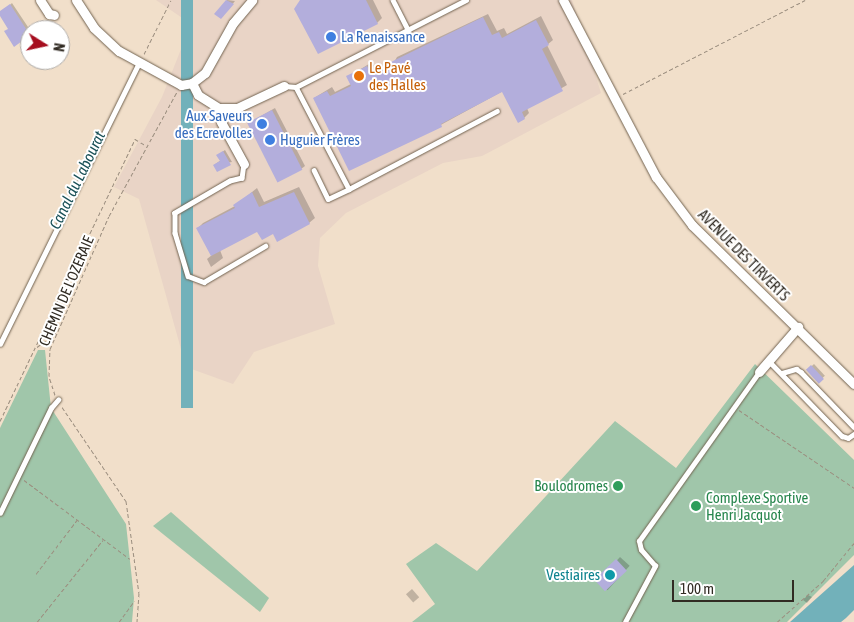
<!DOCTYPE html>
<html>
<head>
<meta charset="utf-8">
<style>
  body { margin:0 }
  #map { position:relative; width:854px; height:622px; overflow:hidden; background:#f1dfca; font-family:"Asap Condensed",sans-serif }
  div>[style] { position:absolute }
  .industrial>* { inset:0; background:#e9d4c6 }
  .green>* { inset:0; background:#a0c6aa }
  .water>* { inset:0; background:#72b1ba; transform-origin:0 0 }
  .shadow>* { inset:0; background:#0003; transform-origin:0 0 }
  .building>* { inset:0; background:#b3aedc; transform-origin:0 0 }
  .path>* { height:1px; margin-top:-0.5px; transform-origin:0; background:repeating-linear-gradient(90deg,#9b8e7f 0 4px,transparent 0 6.5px) }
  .roads { filter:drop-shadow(0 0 1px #726350) drop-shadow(0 0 1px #726350) }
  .lane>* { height:4.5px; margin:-2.25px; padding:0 2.25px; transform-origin:2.25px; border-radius:2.25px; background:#fff }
  .street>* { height:9px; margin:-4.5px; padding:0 4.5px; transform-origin:4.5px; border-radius:4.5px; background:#fff }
  .dots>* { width:14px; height:14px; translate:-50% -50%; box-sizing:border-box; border:2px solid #fff; border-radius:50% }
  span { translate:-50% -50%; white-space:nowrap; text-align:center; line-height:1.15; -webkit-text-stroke:4px #fff; paint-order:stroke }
  .shop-label { font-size:15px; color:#366cbe }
  .left { translate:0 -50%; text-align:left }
  .right { translate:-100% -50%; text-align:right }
  .food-label { font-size:15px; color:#c56008 }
  .street-label { font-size:15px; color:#312b23 }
  .leisure-label { font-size:15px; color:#27864d }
  .culture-label { font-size:15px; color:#0d838f }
  .water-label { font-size:16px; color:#1a5158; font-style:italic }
  .north { position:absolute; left:20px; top:20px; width:50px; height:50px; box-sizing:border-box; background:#fff; border:1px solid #adaaa7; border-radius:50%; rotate:100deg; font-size:14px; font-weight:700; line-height:20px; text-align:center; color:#312b23 }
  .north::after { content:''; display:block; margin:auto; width:18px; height:22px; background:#a60e1f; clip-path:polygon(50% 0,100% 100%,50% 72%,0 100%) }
  .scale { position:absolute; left:672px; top:580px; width:122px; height:22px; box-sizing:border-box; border:2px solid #312b23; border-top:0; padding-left:6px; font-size:15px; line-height:18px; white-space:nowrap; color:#312b23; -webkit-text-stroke:4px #fff; paint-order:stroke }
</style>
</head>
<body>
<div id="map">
  <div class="industrial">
    <i style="clip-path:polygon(156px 0,572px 0,601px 93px,482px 156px,443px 163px,346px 213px,320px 238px,318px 266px,335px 324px,254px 352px,233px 384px,186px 367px,139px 199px,114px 187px,162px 97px,191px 24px)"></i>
  </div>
  <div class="green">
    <i style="clip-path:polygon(38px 350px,45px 350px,51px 408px,126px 524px,134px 598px,132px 622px,0 622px,0 428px)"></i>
    <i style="clip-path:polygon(755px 364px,854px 460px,854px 555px,787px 622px,412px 622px,435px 604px,406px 564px,436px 543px,477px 571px,615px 421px,676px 468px)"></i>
    <i style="clip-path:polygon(171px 512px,269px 598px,260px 612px,153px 526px)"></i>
  </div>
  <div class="water">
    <i style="left:181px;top:0;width:12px;height:408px"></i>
    <i style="clip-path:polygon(854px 565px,854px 610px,846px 618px,841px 622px,790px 622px)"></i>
  </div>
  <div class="shadow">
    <i style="clip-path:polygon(227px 0,235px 1px,221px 18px,216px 14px)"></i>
    <i style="clip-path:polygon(300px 0,373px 0,382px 18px,377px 23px)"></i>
    <i style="clip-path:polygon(12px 3px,30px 30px,30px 35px,14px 46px,9px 28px,0 14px)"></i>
    <i style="clip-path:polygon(488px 14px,497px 31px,504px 28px,507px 34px,541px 16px,553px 40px,547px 45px,567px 85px,527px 108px,529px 113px,524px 118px,503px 91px,415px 139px,314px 98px,332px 87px,335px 92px,351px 84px,348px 77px,372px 62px,377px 71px,393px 64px,397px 57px)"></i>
    <i style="clip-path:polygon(275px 108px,305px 166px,301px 169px,249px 123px)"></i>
    <i style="clip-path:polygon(225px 150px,232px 162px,214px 165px,221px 160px,218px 155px)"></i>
    <i style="clip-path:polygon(299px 187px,315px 218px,309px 223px,273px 233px,258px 230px,220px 250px,223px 258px,211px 267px,207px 259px,212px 255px,198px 228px,203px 223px,235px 206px,257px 188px,264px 202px)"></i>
    <i style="left:814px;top:364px;width:16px;height:8px;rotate:47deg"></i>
    <i style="left:620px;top:557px;width:13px;height:33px;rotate:42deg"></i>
    <i style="left:412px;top:589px;width:11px;height:8px;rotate:49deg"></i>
    <i style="clip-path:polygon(808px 595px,812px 597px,807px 603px,803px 600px)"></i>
  </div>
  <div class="building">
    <i style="clip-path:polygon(226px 0,234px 4px,221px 19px,214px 14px)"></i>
    <i style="clip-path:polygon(300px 0,366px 0,378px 24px,318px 54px,294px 9px)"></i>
    <i style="clip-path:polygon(10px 4px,30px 35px,14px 47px,4px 31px,8px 29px,0 16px,0 11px)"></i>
    <i style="clip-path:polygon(483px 17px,492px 35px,499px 32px,502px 38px,536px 20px,549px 45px,542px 49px,563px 91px,522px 112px,525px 119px,518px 123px,502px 92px,441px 124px,442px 127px,349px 171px,313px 98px,327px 91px,330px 96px,351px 86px,346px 76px,367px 66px,372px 75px,393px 65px,391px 62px)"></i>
    <i style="left:272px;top:110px;width:67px;height:28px;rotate:63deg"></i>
    <i style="clip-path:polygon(223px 151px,231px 165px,217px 172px,213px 165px,220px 161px,216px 155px)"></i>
    <i style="clip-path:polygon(252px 192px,259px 207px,294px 192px,310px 224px,277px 242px,273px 234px,262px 240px,257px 232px,211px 256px,196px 228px,235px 208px,233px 205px)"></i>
    <i style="left:811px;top:365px;width:19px;height:7px;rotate:47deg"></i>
    <i style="left:616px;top:559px;width:16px;height:30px;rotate:47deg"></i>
  </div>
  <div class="path">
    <i style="left:144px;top:54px;width:60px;rotate:-63.4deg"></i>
    <i style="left:623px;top:94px;width:205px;rotate:-27.3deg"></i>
    <i style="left:37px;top:347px;width:26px;rotate:-37deg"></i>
    <i style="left:55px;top:395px;width:20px;rotate:-108deg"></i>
    <i style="left:49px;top:376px;width:27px;rotate:-88deg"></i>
    <i style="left:50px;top:349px;width:145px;rotate:-66.1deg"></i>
    <i style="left:109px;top:216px;width:141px;rotate:-61.3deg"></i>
    <i style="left:62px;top:407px;width:114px;rotate:55.8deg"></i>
    <i style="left:126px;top:501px;width:93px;rotate:82deg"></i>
    <i style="left:139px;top:593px;width:29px;rotate:94deg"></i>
    <i style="left:739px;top:410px;width:139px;rotate:34.1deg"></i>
    <i style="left:0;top:421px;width:313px;rotate:-64.4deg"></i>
    <i style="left:135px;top:139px;width:12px;rotate:31deg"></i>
    <i style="left:24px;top:480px;width:132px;rotate:36.7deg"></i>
    <i style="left:36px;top:574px;width:68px;rotate:-52.8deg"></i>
    <i style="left:37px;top:622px;width:105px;rotate:-51.2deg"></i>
    <i style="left:119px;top:622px;width:26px;rotate:-54deg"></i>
    <i style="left:777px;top:622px;width:62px;rotate:-41.7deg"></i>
    <i style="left:823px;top:581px;width:49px;rotate:-50.8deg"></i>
  </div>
  <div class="roads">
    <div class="lane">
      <i style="left:393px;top:0;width:34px;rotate:63deg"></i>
      <i style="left:284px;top:86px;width:12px;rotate:5deg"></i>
      <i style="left:296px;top:87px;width:191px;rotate:-27.1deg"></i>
      <i style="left:296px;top:87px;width:115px;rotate:62.5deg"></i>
      <i style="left:349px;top:189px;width:167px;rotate:-27.8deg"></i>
      <i style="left:244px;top:164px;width:14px;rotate:98deg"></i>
      <i style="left:242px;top:178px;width:12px;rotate:166deg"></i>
      <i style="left:230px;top:181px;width:64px;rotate:149.8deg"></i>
      <i style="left:175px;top:213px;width:20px;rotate:90deg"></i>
      <i style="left:175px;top:233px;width:45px;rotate:73.2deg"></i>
      <i style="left:188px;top:276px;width:17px;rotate:21deg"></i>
      <i style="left:204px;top:282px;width:71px;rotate:-30.5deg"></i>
      <i style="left:314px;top:170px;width:32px;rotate:64deg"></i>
      <i style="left:328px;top:199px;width:23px;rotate:-25deg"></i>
      <i style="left:0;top:344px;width:313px;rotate:-63.7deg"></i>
      <i style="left:769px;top:361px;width:105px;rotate:45.8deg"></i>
      <i style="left:842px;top:436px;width:6px;rotate:18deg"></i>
      <i style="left:848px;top:438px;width:7px;rotate:-34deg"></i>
      <i style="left:782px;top:373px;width:15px;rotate:-16deg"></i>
      <i style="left:796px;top:369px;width:6px;rotate:31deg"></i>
      <i style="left:801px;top:372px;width:76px;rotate:46.1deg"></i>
      <i style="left:0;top:513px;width:117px;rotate:-64.1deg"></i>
      <i style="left:51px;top:408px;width:11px;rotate:-49deg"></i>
      <i style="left:625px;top:622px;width:64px;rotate:-61.8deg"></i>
      <i style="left:655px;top:566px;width:21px;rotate:-131deg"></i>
      <i style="left:641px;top:550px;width:9px;rotate:-103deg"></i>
      <i style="left:639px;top:541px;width:207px;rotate:-54.6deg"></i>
    </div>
    <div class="street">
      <i style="left:40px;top:0;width:17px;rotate:57deg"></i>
      <i style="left:49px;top:14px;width:5px;rotate:11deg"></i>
      <i style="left:76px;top:0;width:33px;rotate:57deg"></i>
      <i style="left:94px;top:28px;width:34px;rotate:43deg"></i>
      <i style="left:119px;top:51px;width:71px;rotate:28.7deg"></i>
      <i style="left:181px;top:85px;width:11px;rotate:-10deg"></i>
      <i style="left:192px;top:83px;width:16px;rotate:-38deg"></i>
      <i style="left:205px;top:73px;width:57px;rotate:-60.8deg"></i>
      <i style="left:233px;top:23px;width:30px;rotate:-50deg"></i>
      <i style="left:563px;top:0;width:200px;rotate:62.3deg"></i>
      <i style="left:656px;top:177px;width:60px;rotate:53.1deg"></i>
      <i style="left:692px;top:225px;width:227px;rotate:44.5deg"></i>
      <i style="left:192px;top:83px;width:13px;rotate:63deg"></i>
      <i style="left:198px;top:95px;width:25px;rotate:32deg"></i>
      <i style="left:219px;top:108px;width:10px;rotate:66deg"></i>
      <i style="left:223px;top:117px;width:5px;rotate:112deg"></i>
      <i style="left:221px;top:122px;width:48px;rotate:61.3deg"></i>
      <i style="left:219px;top:108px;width:18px"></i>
      <i style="left:237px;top:108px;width:52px;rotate:-25.1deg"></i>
      <i style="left:759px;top:372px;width:60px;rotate:-49.1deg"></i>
    </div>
  </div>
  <div class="dots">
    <i style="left:331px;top:37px;background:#3f7fe0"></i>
    <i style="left:359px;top:76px;background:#e8710a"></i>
    <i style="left:262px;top:124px;background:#3f7fe0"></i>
    <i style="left:270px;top:140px;background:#3f7fe0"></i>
    <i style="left:618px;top:486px;background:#2e9e5b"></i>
    <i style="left:696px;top:506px;background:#2e9e5b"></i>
    <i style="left:610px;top:575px;background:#0f9aa8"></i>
  </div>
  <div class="shop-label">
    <span class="left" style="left:341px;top:37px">La Renaissance</span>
    <span class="right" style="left:252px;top:124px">Aux Saveurs<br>des Ecrevolles</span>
    <span class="left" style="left:280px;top:140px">Huguier Frères</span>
  </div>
  <div class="food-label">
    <span class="left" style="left:369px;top:76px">Le Pavé<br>des Halles</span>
  </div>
  <div class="street-label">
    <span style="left:744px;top:255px;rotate:45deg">AVENUE DES TIRVERTS</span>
    <span style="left:66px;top:291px;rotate:-67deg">CHEMIN DE L'OZERAIE</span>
  </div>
  <div class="leisure-label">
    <span class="right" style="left:608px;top:486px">Boulodromes</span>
    <span class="left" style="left:706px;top:506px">Complexe Sportive<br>Henri Jacquot</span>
  </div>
  <div class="culture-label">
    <span class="right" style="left:600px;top:575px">Vestiaires</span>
  </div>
  <div class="water-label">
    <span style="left:77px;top:180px;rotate:-64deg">Canal du Labourat</span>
  </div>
  <div class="north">N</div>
  <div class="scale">100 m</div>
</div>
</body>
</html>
